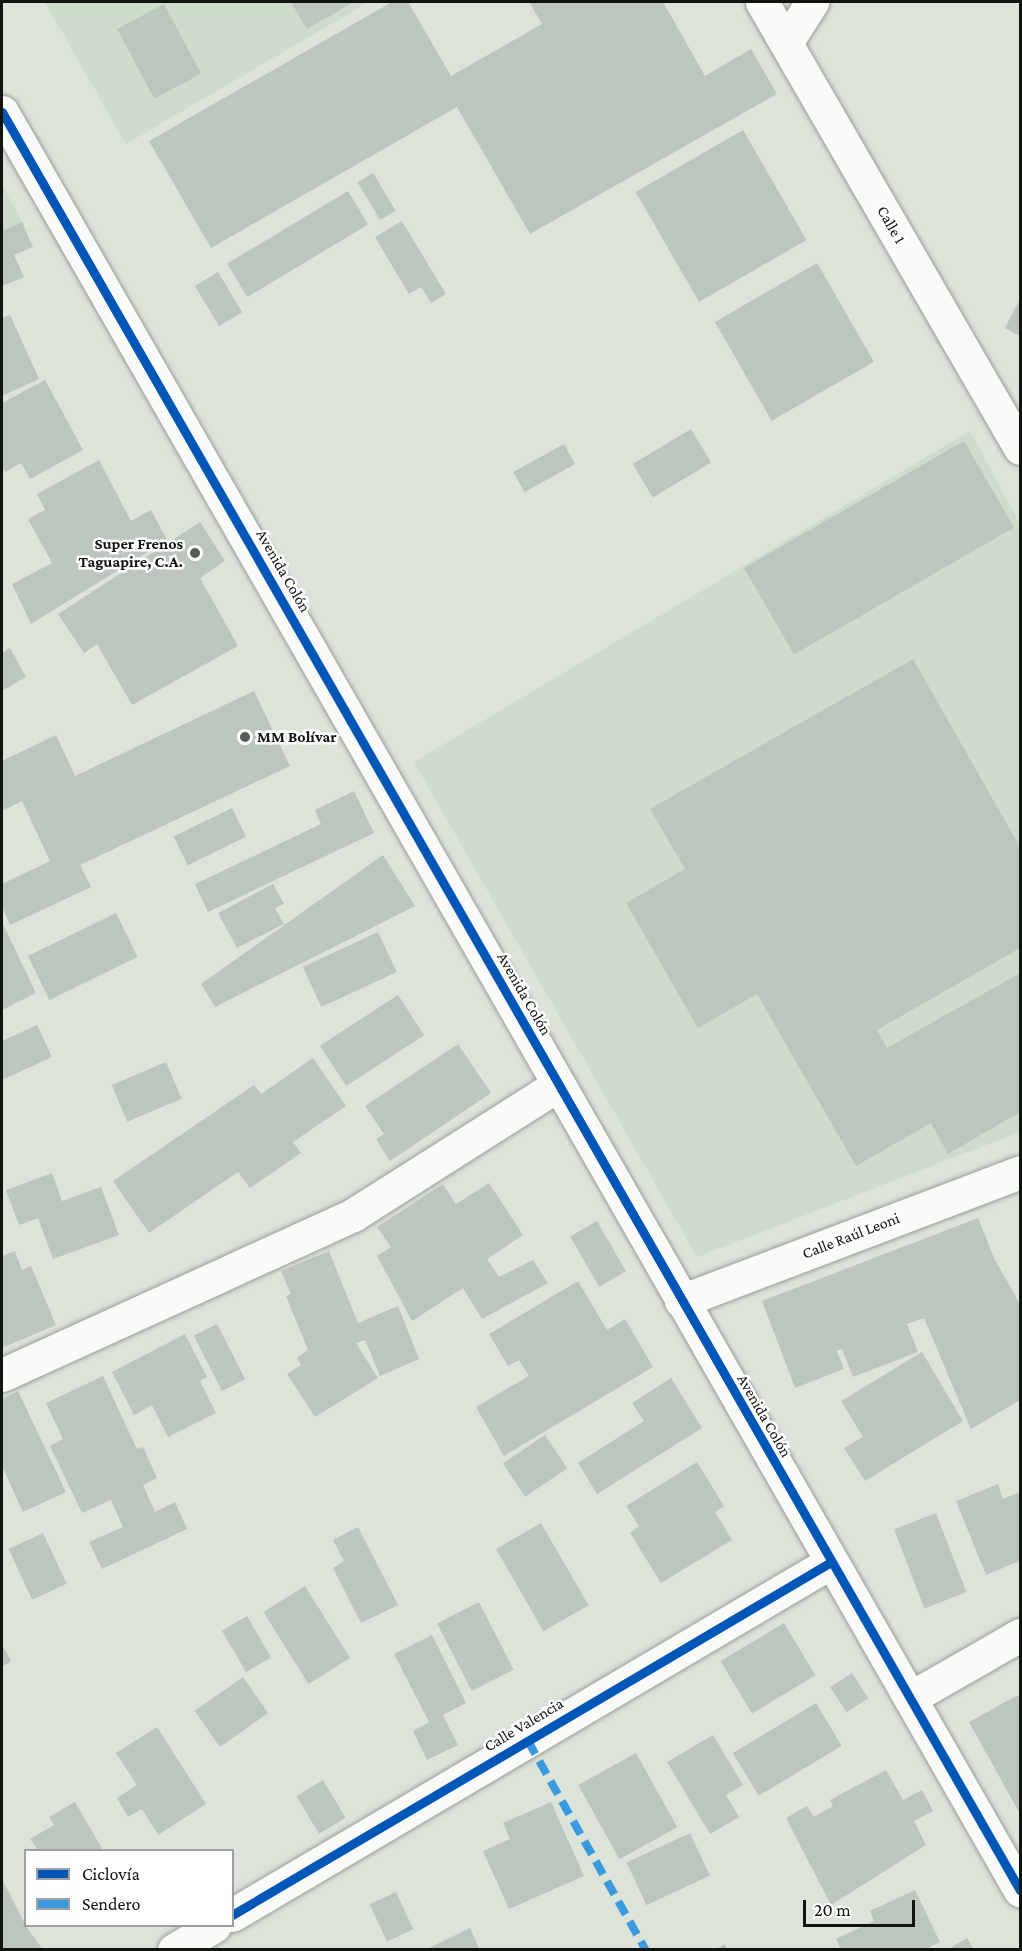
<!DOCTYPE html>
<html>
<head>
<meta charset="utf-8">
<style>
  body { margin:0 }
  #map { position:relative; width:1022px; height:1951px; overflow:hidden; background:#dce4da; font-family:"Crimson Pro",serif }
  div>[style] { position:absolute }
  .built>* { inset:0; background:#cddccb }
  .building>* { inset:0; background:#bcc5be; transform-origin:0 0 }
  .roads { filter:drop-shadow(0 0 2px #999f97) drop-shadow(0 0 2px #999f97) }
  .street>* { height:33px; margin:-16.5px; padding:0 16.5px; transform-origin:16.5px; border-radius:16.5px; background:#fafbf9 }
  .quiet>* { height:8px; margin-top:-4px; transform-origin:0; background:repeating-linear-gradient(90deg,#3a9ade 0 15px,transparent 0 23px) }
  .cycleway>* { height:9px; margin:-4.5px; padding:0 4.5px; transform-origin:4.5px; border-radius:4.5px; background:#0057b8 }
  .dots>* { width:16px; height:16px; translate:-50% -50%; box-sizing:border-box; border:3px solid #fff; border-radius:50% }
  span { translate:-50% -50%; white-space:nowrap; text-align:center; line-height:1.15; -webkit-text-stroke:5px #fff; paint-order:stroke }
  .street-label { font-size:16px; color:#0f140e }
  .poi-label { font-size:16px; color:#0f140e; font-weight:700 }
  .right { translate:-100% -50%; text-align:right }
  .left { translate:0 -50%; text-align:left }
  .frame { position:absolute; inset:0; border:3px solid #0f140e; pointer-events:none }
  .legend { position:absolute; left:24px; top:1849px; width:210px; height:78px; box-sizing:border-box; background:#fff; border:2px solid #9fa19f; margin:0; padding:8px 10px; list-style:none; font-size:18px; color:#0f140e }
  .legend li { display:flex; align-items:center; gap:12px; height:30px }
  .legend b { width:30px; border:2px solid #9fa19f }
  .scale { position:absolute; left:803px; top:1900px; width:112px; height:27px; box-sizing:border-box; border:3px solid #0f140e; border-top:0; padding-left:8px; font-size:18px; line-height:21px; white-space:nowrap; color:#0f140e; -webkit-text-stroke:4px #fff; paint-order:stroke }
</style>
</head>
<body>
<div id="map">
  <div class="built">
    <i style="clip-path:polygon(45px 2px,369px 2px,126px 144px)"></i>
    <i style="clip-path:polygon(2px 185px,22px 222px,2px 231px)"></i>
    <i style="clip-path:polygon(970px 431px,1020px 524px,1020px 1132px,697px 1257px,414px 762px)"></i>
  </div>
  <div class="building">
    <i style="clip-path:polygon(296px 2px,354px 2px,307px 29px,292px 4px)"></i>
    <i style="clip-path:polygon(392px 2px,408px 2px,451px 76px,542px 24px,529px 2px,663px 2px,705px 76px,751px 49px,777px 94px,530px 234px,457px 107px,211px 248px,149px 141px)"></i>
    <i style="left:164px;top:4px;width:79px;height:53px;rotate:62deg"></i>
    <i style="left:743px;top:130px;width:127px;height:124px;rotate:60deg"></i>
    <i style="left:373px;top:173px;width:44px;height:18px;rotate:59deg"></i>
    <i style="left:348px;top:191px;width:39px;height:141px;rotate:59deg"></i>
    <i style="clip-path:polygon(402px 221px,446px 294px,431px 303px,421px 287px,409px 294px,375px 237px)"></i>
    <i style="clip-path:polygon(22px 222px,33px 247px,14px 255px,24px 277px,2px 286px,2px 225px,4px 230px)"></i>
    <i style="left:817px;top:263px;width:114px;height:118px;rotate:60deg"></i>
    <i style="left:218px;top:272px;width:47px;height:27px;rotate:59deg"></i>
    <i style="clip-path:polygon(1020px 299px,1020px 336px,1005px 328px)"></i>
    <i style="clip-path:polygon(10px 315px,39px 379px,2px 396px,2px 318px)"></i>
    <i style="clip-path:polygon(45px 380px,83px 450px,30px 479px,21px 463px,5px 472px,2px 465px,2px 403px)"></i>
    <i style="left:691px;top:429px;width:39px;height:68px;rotate:59deg"></i>
    <i style="left:964px;top:441px;width:100px;height:254px;rotate:60deg"></i>
    <i style="left:564px;top:444px;width:23px;height:58px;rotate:61deg"></i>
    <i style="clip-path:polygon(99px 460px,131px 521px,151px 510px,167px 540px,31px 624px,12px 584px,52px 563px,28px 519px,45px 510px,37px 494px)"></i>
    <i style="clip-path:polygon(200px 522px,225px 561px,200px 578px,238px 646px,132px 705px,97px 644px,84px 653px,58px 614px)"></i>
    <i style="clip-path:polygon(10px 648px,26px 677px,2px 691px,2px 653px)"></i>
    <i style="clip-path:polygon(913px 659px,1020px 847px,1020px 948px,877px 1030px,887px 1048px,1020px 973px,1020px 1112px,948px 1154px,931px 1123px,856px 1166px,757px 994px,698px 1028px,626px 903px,685px 869px,650px 809px)"></i>
    <i style="clip-path:polygon(254px 691px,290px 766px,80px 865px,91px 887px,10px 925px,2px 906px,2px 884px,50px 861px,22px 801px,2px 811px,2px 761px,56px 735px,75px 776px)"></i>
    <i style="clip-path:polygon(354px 791px,374px 833px,208px 912px,195px 884px,321px 824px,315px 810px)"></i>
    <i style="left:232px;top:808px;width:32px;height:65px;rotate:64deg"></i>
    <i style="clip-path:polygon(383px 855px,415px 906px,215px 1007px,201px 984px)"></i>
    <i style="clip-path:polygon(273px 884px,284px 904px,275px 908px,284px 924px,237px 948px,218px 913px)"></i>
    <i style="left:116px;top:913px;width:49px;height:98px;rotate:64deg"></i>
    <i style="clip-path:polygon(2px 922px,36px 993px,2px 1010px)"></i>
    <i style="left:378px;top:932px;width:44px;height:83px;rotate:65deg"></i>
    <i style="left:398px;top:995px;width:48px;height:93px;rotate:57deg"></i>
    <i style="clip-path:polygon(37px 1025px,52px 1057px,2px 1080px,2px 1041px)"></i>
    <i style="clip-path:polygon(458px 1044px,491px 1093px,390px 1161px,376px 1139px,384px 1134px,365px 1106px)"></i>
    <i style="clip-path:polygon(313px 1058px,346px 1106px,293px 1142px,301px 1153px,250px 1188px,238px 1172px,149px 1233px,113px 1181px,254px 1085px,261px 1094px)"></i>
    <i style="left:166px;top:1062px;width:40px;height:59px;rotate:67deg"></i>
    <i style="clip-path:polygon(52px 1173px,62px 1201px,101px 1187px,119px 1235px,53px 1259px,38px 1218px,19px 1225px,6px 1190px)"></i>
    <i style="clip-path:polygon(489px 1183px,523px 1235px,487px 1259px,499px 1277px,533px 1260px,548px 1283px,482px 1319px,463px 1288px,412px 1321px,377px 1256px,391px 1247px,377px 1227px,443px 1184px,456px 1204px)"></i>
    <i style="clip-path:polygon(978px 1218px,995px 1260px,1020px 1304px,1020px 1400px,971px 1429px,924px 1318px,907px 1324px,918px 1352px,853px 1377px,842px 1349px,837px 1351px,844px 1369px,795px 1388px,762px 1301px)"></i>
    <i style="left:597px;top:1221px;width:58px;height:31px;rotate:60deg"></i>
    <i style="clip-path:polygon(15px 1251px,22px 1270px,31px 1266px,56px 1325px,2px 1348px,2px 1256px)"></i>
    <i style="clip-path:polygon(329px 1251px,358px 1323px,398px 1306px,419px 1359px,380px 1376px,365px 1340px,356px 1343px,378px 1378px,315px 1417px,287px 1374px,301px 1365px,297px 1358px,308px 1350px,286px 1296px,291px 1294px,281px 1271px)"></i>
    <i style="clip-path:polygon(578px 1281px,607px 1330px,625px 1319px,653px 1367px,504px 1456px,476px 1407px,529px 1376px,519px 1360px,508px 1366px,489px 1334px)"></i>
    <i style="left:217px;top:1324px;width:62px;height:26px;rotate:63deg"></i>
    <i style="clip-path:polygon(185px 1334px,207px 1377px,200px 1381px,216px 1413px,168px 1437px,152px 1405px,134px 1415px,112px 1372px)"></i>
    <i style="clip-path:polygon(922px 1352px,963px 1421px,865px 1481px,844px 1448px,863px 1437px,841px 1401px)"></i>
    <i style="clip-path:polygon(103px 1376px,137px 1449px,143px 1447px,157px 1478px,143px 1485px,155px 1512px,175px 1502px,187px 1529px,102px 1569px,89px 1542px,123px 1527px,111px 1500px,82px 1513px,50px 1446px,63px 1439px,46px 1403px)"></i>
    <i style="clip-path:polygon(671px 1378px,702px 1428px,597px 1494px,578px 1463px,644px 1421px,632px 1403px)"></i>
    <i style="clip-path:polygon(18px 1391px,66px 1492px,23px 1512px,2px 1466px,2px 1399px)"></i>
    <i style="left:545px;top:1435px;width:40px;height:51px;rotate:56deg"></i>
    <i style="clip-path:polygon(697px 1462px,724px 1506px,715px 1512px,732px 1540px,661px 1583px,630px 1533px,639px 1526px,626px 1506px)"></i>
    <i style="clip-path:polygon(998px 1484px,1003px 1499px,1020px 1492px,1020px 1561px,986px 1575px,956px 1501px)"></i>
    <i style="left:936px;top:1513px;width:85px;height:45px;rotate:69deg"></i>
    <i style="left:541px;top:1523px;width:95px;height:52px;rotate:60deg"></i>
    <i style="clip-path:polygon(358px 1527px,398px 1605px,361px 1623px,333px 1568px,344px 1561px,333px 1540px)"></i>
    <i style="left:43px;top:1533px;width:56px;height:38px;rotate:65deg"></i>
    <i style="left:305px;top:1586px;width:85px;height:49px;rotate:58deg"></i>
    <i style="left:479px;top:1602px;width:76px;height:47px;rotate:63deg"></i>
    <i style="left:247px;top:1616px;width:48px;height:29px;rotate:60deg"></i>
    <i style="left:784px;top:1623px;width:61px;height:74px;rotate:59deg"></i>
    <i style="clip-path:polygon(432px 1635px,466px 1703px,443px 1715px,458px 1745px,427px 1760px,413px 1731px,429px 1722px,394px 1654px)"></i>
    <i style="clip-path:polygon(2px 1644px,11px 1661px,2px 1667px)"></i>
    <i style="left:852px;top:1673px;width:30px;height:26px;rotate:57deg"></i>
    <i style="left:243px;top:1677px;width:44px;height:59px;rotate:55deg"></i>
    <i style="clip-path:polygon(1018px 1695px,1020px 1700px,1020px 1814px,969px 1722px)"></i>
    <i style="left:816px;top:1703px;width:50px;height:97px;rotate:59deg"></i>
    <i style="clip-path:polygon(157px 1727px,206px 1804px,158px 1835px,142px 1809px,128px 1817px,117px 1798px,137px 1785px,116px 1753px)"></i>
    <i style="clip-path:polygon(713px 1735px,743px 1785px,726px 1795px,739px 1817px,710px 1834px,667px 1762px)"></i>
    <i style="left:636px;top:1753px;width:85px;height:66px;rotate:61deg"></i>
    <i style="clip-path:polygon(886px 1770px,903px 1800px,922px 1790px,933px 1811px,914px 1821px,926px 1845px,831px 1905px,786px 1818px,807px 1806px,814px 1817px,833px 1806px,830px 1800px)"></i>
    <i style="left:323px;top:1780px;width:44px;height:31px;rotate:59deg"></i>
    <i style="clip-path:polygon(75px 1802px,103px 1850px,38px 1850px,30px 1839px,54px 1825px,49px 1817px)"></i>
    <i style="clip-path:polygon(551px 1802px,584px 1876px,509px 1909px,483px 1851px,510px 1839px,503px 1823px)"></i>
    <i style="left:690px;top:1833px;width:47px;height:70px;rotate:65deg"></i>
    <i style="clip-path:polygon(2px 1879px,26px 1926px,43px 1950px,2px 1950px)"></i>
    <i style="clip-path:polygon(915px 1890px,940px 1942px,924px 1950px,841px 1950px,836px 1939px,874px 1921px,870px 1911px)"></i>
    <i style="left:396px;top:1892px;width:41px;height:29px;rotate:65deg"></i>
    <i style="clip-path:polygon(470px 1928px,480px 1950px,425px 1950px)"></i>
    <i style="clip-path:polygon(967px 1938px,974px 1950px,947px 1950px)"></i>
    <i style="clip-path:polygon(725px 1944px,728px 1950px,714px 1950px)"></i>
  </div>
  <div class="roads">
    <div class="street">
      <i style="left:762px;top:2px;width:515px;rotate:59.95deg"></i>
      <i style="left:786px;top:43px;width:49px;rotate:-57.6deg"></i>
      <i style="left:2px;top:112px;width:2049px;rotate:60.21deg"></i>
      <i style="left:681px;top:1301px;width:363px;rotate:-20.8deg"></i>
      <i style="left:2px;top:1375px;width:386px;rotate:-24.5deg"></i>
      <i style="left:353px;top:1215px;width:243px;rotate:-32.4deg"></i>
      <i style="left:910px;top:1698px;width:127px;rotate:-29.8deg"></i>
      <i style="left:232px;top:1915px;width:695px;rotate:-30.51deg"></i>
      <i style="left:174px;top:1950px;width:47px;rotate:-31deg"></i>
    </div>
  </div>
  <div class="quiet">
    <i style="left:528px;top:1741px;width:240px;rotate:60.6deg"></i>
  </div>
  <div class="cycleway">
    <i style="left:2px;top:112px;width:2049px;rotate:60.21deg"></i>
    <i style="left:232px;top:1915px;width:695px;rotate:-30.51deg"></i>
  </div>
  <div class="dots">
    <i style="left:195px;top:553px;background:#575d55"></i>
    <i style="left:245px;top:737px;background:#575d55"></i>
  </div>
  <div class="street-label">
    <span style="left:891px;top:225px;rotate:60deg">Calle 1</span>
    <span style="left:283px;top:571px;rotate:60deg">Avenida Colón</span>
    <span style="left:524px;top:994px;rotate:60deg">Avenida Colón</span>
    <span style="left:851px;top:1236px;rotate:-21deg">Calle Raúl Leoni</span>
    <span style="left:764px;top:1416px;rotate:60deg">Avenida Colón</span>
    <span style="left:524px;top:1725px;rotate:-31deg">Calle Valencia</span>
  </div>
  <div class="poi-label">
    <span class="right" style="left:183px;top:553px">Super Frenos<br>Taguapire, C.A.</span>
    <span class="left" style="left:257px;top:737px">MM Bolívar</span>
  </div>
  <div class="frame"></div>
  <ul class="legend">
  <li><b style="height:8px;background:#0057b8"></b>Ciclovía</li>
  <li><b style="height:8px;background:#3a9ade"></b>Sendero</li>
  </ul>
  <div class="scale">20 m</div>
</div>
</body>
</html>
